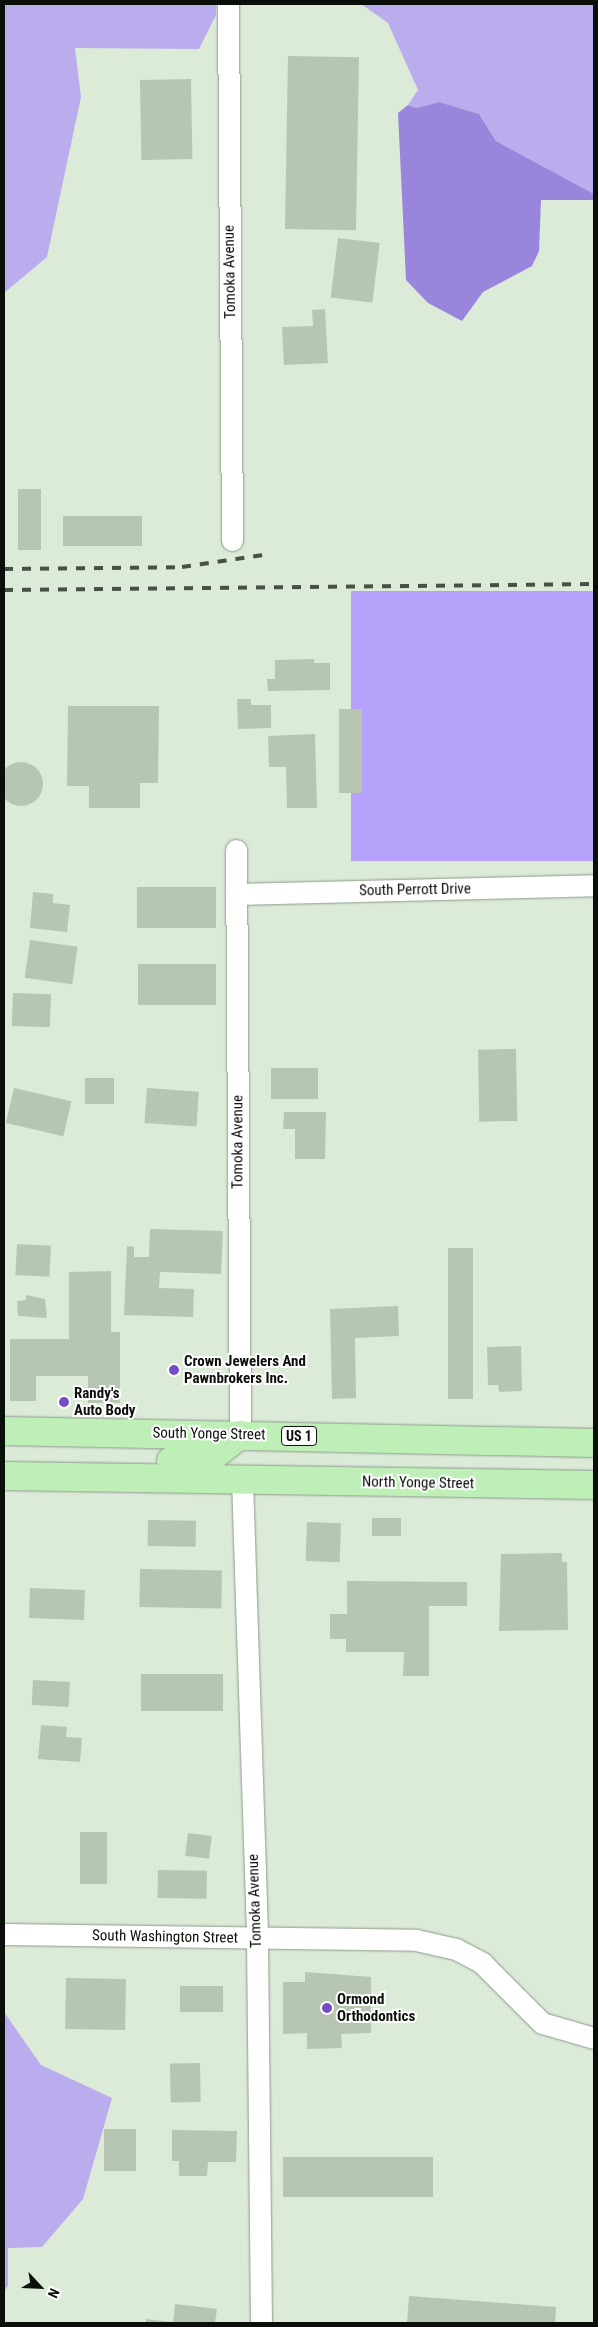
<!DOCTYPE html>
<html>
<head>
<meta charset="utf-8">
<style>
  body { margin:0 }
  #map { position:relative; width:598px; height:2327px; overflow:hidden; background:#dbebd8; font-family:"Roboto Condensed",sans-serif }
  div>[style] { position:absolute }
  .green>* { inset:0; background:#baaced }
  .forest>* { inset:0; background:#b6a1fb; transform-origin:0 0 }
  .water>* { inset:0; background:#9a85dc }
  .building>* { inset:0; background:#b6c6b3; transform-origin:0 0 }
  .round { border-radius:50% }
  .roads { filter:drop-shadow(0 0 1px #8c9b8a) drop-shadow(0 0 1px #8c9b8a) }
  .street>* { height:21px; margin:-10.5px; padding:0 10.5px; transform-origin:10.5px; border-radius:10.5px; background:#fff }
  .primary>* { height:28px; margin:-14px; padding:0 14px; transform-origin:14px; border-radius:14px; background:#bdefb6 }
  .rail>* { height:4px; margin-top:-2px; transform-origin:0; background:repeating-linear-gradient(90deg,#475046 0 9px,transparent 0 18px) }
  .dots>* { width:14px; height:14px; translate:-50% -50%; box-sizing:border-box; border:2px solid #fff; border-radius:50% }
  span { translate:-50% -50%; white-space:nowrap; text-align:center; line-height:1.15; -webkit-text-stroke:4px #fff; paint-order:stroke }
  .shield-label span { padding:1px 4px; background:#fff; border:1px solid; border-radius:4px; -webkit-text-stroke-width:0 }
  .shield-label { font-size:14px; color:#0a1009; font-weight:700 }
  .street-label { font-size:15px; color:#0a1009 }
  .poi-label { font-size:15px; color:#0a1009; font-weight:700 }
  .left { translate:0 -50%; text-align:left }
  .frame { position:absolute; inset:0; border:5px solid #0a1009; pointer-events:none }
  .north { position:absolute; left:15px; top:2262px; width:50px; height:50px; -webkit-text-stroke:4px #fff; paint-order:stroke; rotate:115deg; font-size:14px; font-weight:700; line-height:20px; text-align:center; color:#0a1009 }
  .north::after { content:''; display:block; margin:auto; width:18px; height:22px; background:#0a1009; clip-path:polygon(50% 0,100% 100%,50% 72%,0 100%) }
</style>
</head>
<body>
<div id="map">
  <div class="green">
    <i style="clip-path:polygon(4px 4px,216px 4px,216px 15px,199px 49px,75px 48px,81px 97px,47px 257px,4px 293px)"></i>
    <i style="clip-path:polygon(361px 4px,594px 4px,594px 194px,496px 141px,479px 114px,439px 102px,416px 108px,408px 105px,418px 90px,388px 23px)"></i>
    <i style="clip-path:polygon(4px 2012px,41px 2065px,112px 2098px,83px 2199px,42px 2247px,8px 2248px,8px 2286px,4px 2291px)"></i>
  </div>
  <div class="forest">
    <i style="left:594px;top:591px;width:270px;height:243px;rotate:90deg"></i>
  </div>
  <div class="water">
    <i style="clip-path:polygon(439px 102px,479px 114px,496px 141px,594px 194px,594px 200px,541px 200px,539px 251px,532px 266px,483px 292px,462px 321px,428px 303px,406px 280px,398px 113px,408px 105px,416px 108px)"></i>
  </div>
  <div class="building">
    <i style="left:288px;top:56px;width:71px;height:173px;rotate:1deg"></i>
    <i style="left:191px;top:79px;width:80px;height:51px;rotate:89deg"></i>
    <i style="left:338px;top:238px;width:42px;height:60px;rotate:7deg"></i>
    <i style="clip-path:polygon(325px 309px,328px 363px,284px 365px,282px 327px,313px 326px,312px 310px)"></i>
    <i style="left:18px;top:489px;width:23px;height:61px"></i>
    <i style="left:142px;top:516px;width:30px;height:79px;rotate:90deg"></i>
    <i style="clip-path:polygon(314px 659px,314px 663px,330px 663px,330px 690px,268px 691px,267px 679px,275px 679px,275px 660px)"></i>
    <i style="clip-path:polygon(237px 699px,251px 699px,251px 705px,271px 705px,271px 728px,238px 729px)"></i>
    <i style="clip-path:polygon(68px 706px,159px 706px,158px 783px,140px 783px,140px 808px,89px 808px,89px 786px,67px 786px)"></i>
    <i style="left:339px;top:709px;width:23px;height:84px"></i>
    <i style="clip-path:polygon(315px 734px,317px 808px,287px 808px,286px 767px,269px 767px,268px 736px)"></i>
    <i class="round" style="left:-1px;top:762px;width:44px;height:44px"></i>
    <i style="left:216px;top:887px;width:41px;height:79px;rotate:90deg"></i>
    <i style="clip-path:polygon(33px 892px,53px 894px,53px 903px,70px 905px,67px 932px,30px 928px)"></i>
    <i style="left:30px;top:940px;width:48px;height:38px;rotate:8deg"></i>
    <i style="left:138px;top:964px;width:78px;height:41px"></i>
    <i style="left:13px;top:993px;width:38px;height:33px;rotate:2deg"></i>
    <i style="left:516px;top:1049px;width:72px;height:38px;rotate:89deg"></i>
    <i style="left:271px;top:1068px;width:47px;height:31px"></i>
    <i style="left:85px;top:1078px;width:29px;height:26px"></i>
    <i style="left:14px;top:1088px;width:59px;height:36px;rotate:13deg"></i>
    <i style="left:147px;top:1088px;width:52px;height:35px;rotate:4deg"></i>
    <i style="clip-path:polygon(284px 1112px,326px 1112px,325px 1159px,295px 1159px,295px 1129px,283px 1129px)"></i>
    <i style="clip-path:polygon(150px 1229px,223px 1231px,221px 1274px,160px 1272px,159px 1288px,194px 1289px,193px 1317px,124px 1315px,127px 1246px,134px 1247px,134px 1257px,149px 1257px)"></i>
    <i style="left:17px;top:1244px;width:34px;height:31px;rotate:3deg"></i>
    <i style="left:448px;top:1248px;width:25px;height:151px"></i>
    <i style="clip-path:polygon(111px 1271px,111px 1332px,120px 1332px,120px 1403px,88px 1403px,88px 1376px,36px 1376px,36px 1401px,10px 1401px,10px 1339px,69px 1339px,69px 1272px)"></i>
    <i style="clip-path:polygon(26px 1295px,45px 1299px,47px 1318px,18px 1316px,17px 1301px,26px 1300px)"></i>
    <i style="clip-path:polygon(398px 1306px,399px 1336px,355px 1338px,356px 1398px,332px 1399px,330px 1309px)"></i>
    <i style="clip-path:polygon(521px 1346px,522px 1391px,499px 1392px,498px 1385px,488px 1385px,487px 1347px)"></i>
    <i style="left:372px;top:1518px;width:29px;height:18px"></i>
    <i style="left:148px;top:1520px;width:48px;height:26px;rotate:1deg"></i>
    <i style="left:307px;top:1522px;width:34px;height:39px;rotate:2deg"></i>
    <i style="clip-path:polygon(562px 1553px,562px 1562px,567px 1562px,568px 1630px,499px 1631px,501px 1554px)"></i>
    <i style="left:140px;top:1569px;width:82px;height:38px;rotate:1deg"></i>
    <i style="clip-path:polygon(347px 1581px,467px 1582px,467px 1606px,429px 1606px,429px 1676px,403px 1676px,404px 1652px,346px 1652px,346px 1639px,330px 1639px,330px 1614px,347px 1614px)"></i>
    <i style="left:30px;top:1588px;width:55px;height:30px;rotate:2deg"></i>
    <i style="left:141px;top:1674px;width:82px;height:37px"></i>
    <i style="left:33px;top:1680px;width:37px;height:25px;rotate:3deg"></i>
    <i style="clip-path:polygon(41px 1725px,67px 1727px,66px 1737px,82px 1738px,80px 1762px,38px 1759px)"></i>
    <i style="left:80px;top:1832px;width:27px;height:52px"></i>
    <i style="left:188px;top:1833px;width:24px;height:23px;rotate:7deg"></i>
    <i style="left:158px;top:1870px;width:49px;height:28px;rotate:1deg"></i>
    <i style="clip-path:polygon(305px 1972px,371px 1977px,371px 2033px,341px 2034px,342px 2048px,307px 2049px,307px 2033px,283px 2034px,283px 1982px,305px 1982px)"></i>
    <i style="left:66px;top:1978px;width:60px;height:51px;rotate:1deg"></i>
    <i style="left:180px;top:1986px;width:43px;height:26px"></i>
    <i style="left:200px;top:2063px;width:39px;height:30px;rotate:89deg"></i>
    <i style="left:104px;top:2129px;width:32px;height:42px"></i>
    <i style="clip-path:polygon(172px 2130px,237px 2131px,236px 2162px,208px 2162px,207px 2176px,179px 2176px,179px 2161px,172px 2161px)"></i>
    <i style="left:433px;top:2157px;width:40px;height:150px;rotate:90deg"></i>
    <i style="clip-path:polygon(409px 2296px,556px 2307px,555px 2323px,407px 2323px)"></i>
    <i style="clip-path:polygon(175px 2304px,217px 2309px,215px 2323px,173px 2323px)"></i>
    <i style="clip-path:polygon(146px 2319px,171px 2322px,171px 2323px,146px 2323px)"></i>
  </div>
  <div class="roads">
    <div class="street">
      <i style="left:228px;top:4px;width:536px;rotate:89.57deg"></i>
      <i style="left:236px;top:850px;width:585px;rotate:89.61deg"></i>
      <i style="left:236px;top:894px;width:358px;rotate:-1.4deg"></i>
      <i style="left:242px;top:1480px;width:460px;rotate:88.1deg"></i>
      <i style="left:257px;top:1940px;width:383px;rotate:89.4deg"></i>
      <i style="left:4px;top:1934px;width:412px;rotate:0.8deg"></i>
      <i style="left:416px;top:1940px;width:41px;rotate:12.7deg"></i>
      <i style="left:456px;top:1949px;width:30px;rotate:28deg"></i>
      <i style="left:482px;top:1963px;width:85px;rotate:45deg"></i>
      <i style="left:542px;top:2023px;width:54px;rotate:16.1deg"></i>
    </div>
    <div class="primary">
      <i style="left:4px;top:1431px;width:590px;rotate:1.17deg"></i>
      <i style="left:171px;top:1461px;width:37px;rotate:-2deg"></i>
      <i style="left:208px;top:1460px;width:41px;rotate:-38deg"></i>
      <i style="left:4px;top:1476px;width:590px;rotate:0.87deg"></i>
    </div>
  </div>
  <div class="rail">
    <i style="left:4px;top:569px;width:178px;rotate:-0.6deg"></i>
    <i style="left:182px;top:567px;width:82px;rotate:-8.4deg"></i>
    <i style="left:4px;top:590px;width:590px;rotate:-0.58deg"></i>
  </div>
  <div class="dots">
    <i style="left:174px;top:1370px;background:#744dc6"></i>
    <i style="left:64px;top:1402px;background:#744dc6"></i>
    <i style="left:327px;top:2008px;background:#744dc6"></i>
  </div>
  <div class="shield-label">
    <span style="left:299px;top:1436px">US 1</span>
  </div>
  <div class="street-label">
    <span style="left:230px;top:272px;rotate:-91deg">Tomoka Avenue</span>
    <span style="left:415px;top:890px;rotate:-1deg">South Perrott Drive</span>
    <span style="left:238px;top:1142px;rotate:-90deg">Tomoka Avenue</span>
    <span style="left:209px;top:1434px;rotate:1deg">South Yonge Street</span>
    <span style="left:418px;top:1483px;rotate:1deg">North Yonge Street</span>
    <span style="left:255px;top:1901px;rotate:-92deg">Tomoka Avenue</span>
    <span style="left:165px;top:1937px;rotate:1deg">South Washington Street</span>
  </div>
  <div class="poi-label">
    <span class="left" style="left:184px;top:1370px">Crown Jewelers And<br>Pawnbrokers Inc.</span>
    <span class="left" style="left:74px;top:1402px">Randy's<br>Auto Body</span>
    <span class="left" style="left:337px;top:2008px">Ormond<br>Orthodontics</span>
  </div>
  <div class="frame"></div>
  <div class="north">N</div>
</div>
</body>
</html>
